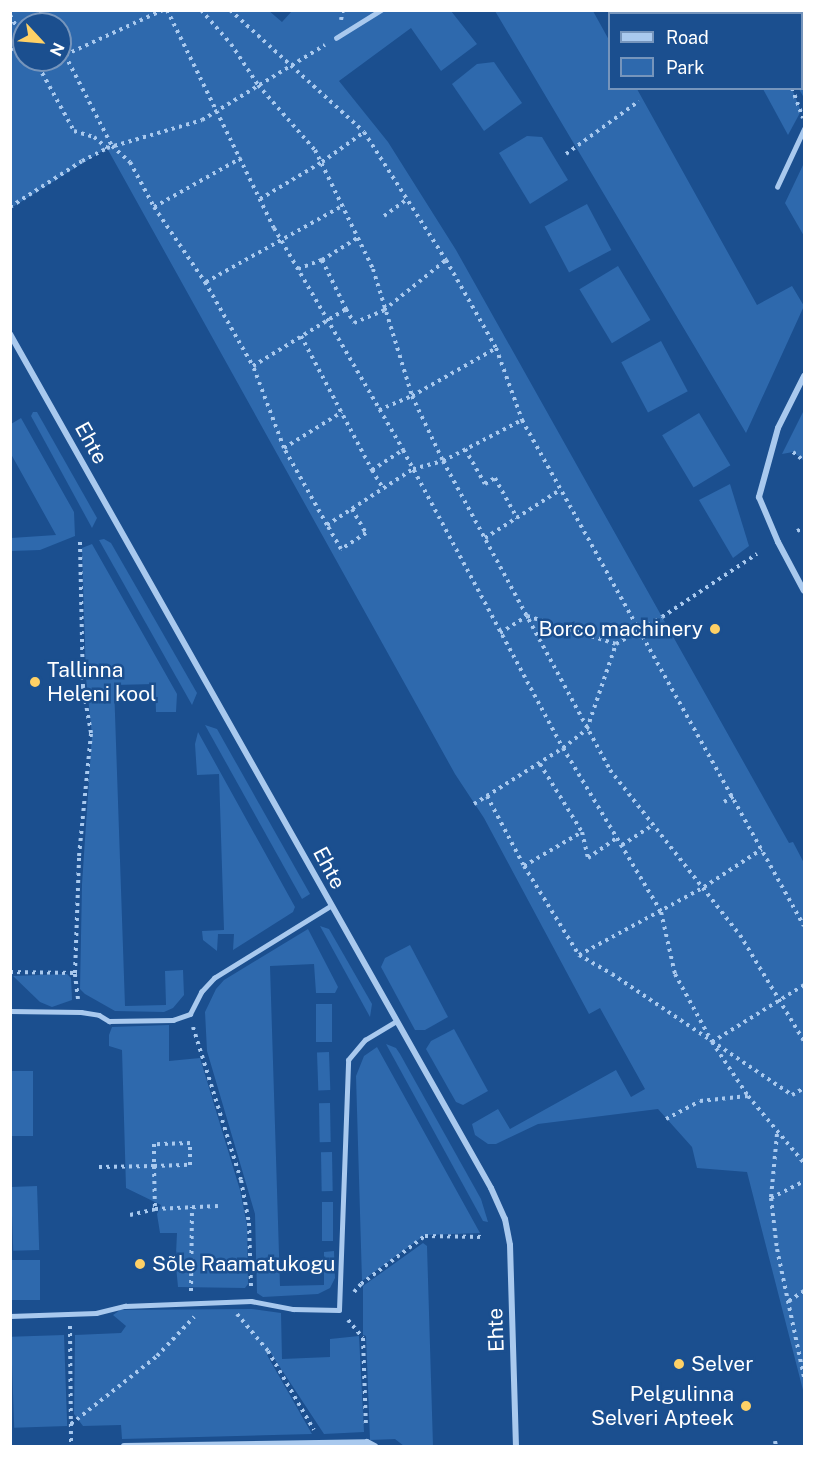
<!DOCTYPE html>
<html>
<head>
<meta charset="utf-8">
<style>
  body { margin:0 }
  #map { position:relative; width:815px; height:1457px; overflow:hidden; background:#1b4f8f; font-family:"Public Sans",sans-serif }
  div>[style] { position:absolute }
  .green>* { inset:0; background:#2e69ad; transform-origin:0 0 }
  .path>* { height:4px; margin-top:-2px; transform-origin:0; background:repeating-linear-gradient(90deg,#a9c9ee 0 3px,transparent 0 7.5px) }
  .service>* { height:4.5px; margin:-2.25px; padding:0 2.25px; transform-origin:2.25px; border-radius:2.25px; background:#a9c9ee }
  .minor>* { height:6px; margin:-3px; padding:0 3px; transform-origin:3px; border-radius:3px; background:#a9c9ee }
  .dots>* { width:16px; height:16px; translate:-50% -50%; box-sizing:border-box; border:3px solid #1b4f8f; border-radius:50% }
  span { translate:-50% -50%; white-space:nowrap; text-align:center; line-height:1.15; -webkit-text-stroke:5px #1b4f8f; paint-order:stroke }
  .street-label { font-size:21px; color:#fff }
  .poi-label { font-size:21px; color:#fff }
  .right { translate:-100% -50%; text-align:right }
  .left { translate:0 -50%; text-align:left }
  .frame { position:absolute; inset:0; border:12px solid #fff; pointer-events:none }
  .legend { position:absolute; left:608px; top:12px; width:195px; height:78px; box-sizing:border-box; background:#1b4f8f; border:2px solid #7695bc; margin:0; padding:8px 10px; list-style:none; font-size:18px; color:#fff }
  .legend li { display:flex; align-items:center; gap:12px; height:30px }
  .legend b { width:30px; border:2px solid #7695bc }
  .north { position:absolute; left:12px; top:12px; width:60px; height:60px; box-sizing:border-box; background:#1b4f8f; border:2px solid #7695bc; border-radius:50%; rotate:116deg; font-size:16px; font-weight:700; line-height:24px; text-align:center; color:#fff }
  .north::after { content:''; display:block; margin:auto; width:21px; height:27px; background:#ffd166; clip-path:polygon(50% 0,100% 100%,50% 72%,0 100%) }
</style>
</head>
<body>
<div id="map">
  <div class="green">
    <i style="clip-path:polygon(evenodd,268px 10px,282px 22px,292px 11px,451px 11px,477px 44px,441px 71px,411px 28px,339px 81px,388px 142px,456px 250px,789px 843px,793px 842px,804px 863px,804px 1394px,747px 1172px,697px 1168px,692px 1147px,658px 1109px,538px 1124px,496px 1144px,488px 1144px,475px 1135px,472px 1124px,498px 1109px,510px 1129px,616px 1070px,631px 1097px,645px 1089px,600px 1008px,589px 1014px,484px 818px,455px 774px,107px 148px,11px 208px,10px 11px,268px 10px,24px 24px,60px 24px,60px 60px,24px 60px,24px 24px)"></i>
    <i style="clip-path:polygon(495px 11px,593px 11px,609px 40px,610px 88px,637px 89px,757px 305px,792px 286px,804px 306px,746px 433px)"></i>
    <i style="clip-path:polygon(721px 11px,804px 11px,804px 98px,799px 89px,802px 88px,802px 14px,723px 14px)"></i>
    <i style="clip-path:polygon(494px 62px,522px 103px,484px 131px,452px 84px,477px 64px)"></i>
    <i style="clip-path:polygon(763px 89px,792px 89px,801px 111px,788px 135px)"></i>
    <i style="clip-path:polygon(527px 136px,542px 137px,568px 180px,530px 204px,499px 153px)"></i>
    <i style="clip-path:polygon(804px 163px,804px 236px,785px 203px)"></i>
    <i style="left:587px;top:204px;width:52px;height:48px;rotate:62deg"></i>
    <i style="left:618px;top:266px;width:63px;height:45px;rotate:59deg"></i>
    <i style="left:661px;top:341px;width:57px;height:45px;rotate:62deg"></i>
    <i style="clip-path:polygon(804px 410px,804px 460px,803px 460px,793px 452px,782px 454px)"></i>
    <i style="clip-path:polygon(33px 412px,37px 412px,97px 518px,92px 528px,31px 416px)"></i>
    <i style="left:699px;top:413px;width:61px;height:43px;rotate:59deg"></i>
    <i style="clip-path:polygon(21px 418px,74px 512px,75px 536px,40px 550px,11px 551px,11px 538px,56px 535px,11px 454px,11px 424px)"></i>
    <i style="clip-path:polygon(730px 484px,749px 546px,733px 558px,699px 500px)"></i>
    <i style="clip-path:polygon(104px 539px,111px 543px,197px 693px,192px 705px,99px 540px)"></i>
    <i style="clip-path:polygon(92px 544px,177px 694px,176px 712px,156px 712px,155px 684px,114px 685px,125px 1006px,166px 1005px,165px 971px,183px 970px,184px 995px,173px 1008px,164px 1012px,115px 1011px,85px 994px,80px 989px,82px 884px,92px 735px,86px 678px,82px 548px)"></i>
    <i style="clip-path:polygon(205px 725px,217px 729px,310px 894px,302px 899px)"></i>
    <i style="clip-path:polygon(198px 732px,295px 907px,293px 912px,233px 950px,234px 934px,218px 934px,217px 951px,203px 940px,202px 931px,224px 930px,219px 774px,197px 775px,195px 744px)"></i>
    <i style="clip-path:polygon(320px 926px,329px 929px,372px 1004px,370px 1017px)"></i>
    <i style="clip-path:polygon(308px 929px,338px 987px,335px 993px,316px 993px,314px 964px,270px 966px,280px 1286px,324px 1285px,324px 1252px,334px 1251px,335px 1278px,330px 1288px,318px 1294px,263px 1297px,257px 1293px,255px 1214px,207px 1051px,205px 1012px,216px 989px,224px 980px)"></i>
    <i style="clip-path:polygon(410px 945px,448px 1017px,425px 1030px,415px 1030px,381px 967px,385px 958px)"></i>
    <i style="clip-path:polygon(67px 974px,71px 978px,72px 1000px,52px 1007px,40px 1002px,13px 976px)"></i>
    <i style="left:316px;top:1004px;width:16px;height:38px"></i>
    <i style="clip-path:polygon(169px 1025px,169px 1061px,200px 1058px,240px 1190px,247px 1225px,248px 1284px,245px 1288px,178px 1287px,176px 1266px,181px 1265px,183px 1259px,176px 1254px,177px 1233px,160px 1233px,157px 1214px,161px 1205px,126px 1188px,122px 1050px,109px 1046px,109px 1035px,112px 1027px)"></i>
    <i style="clip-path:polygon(454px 1029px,488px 1091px,463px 1105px,456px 1102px,426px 1049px,431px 1041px)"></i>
    <i style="clip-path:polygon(386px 1044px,396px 1048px,400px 1054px,481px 1199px,488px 1222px,483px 1221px)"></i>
    <i style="clip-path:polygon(377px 1047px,480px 1233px,425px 1235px,362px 1281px,356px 1076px,364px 1056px)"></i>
    <i style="left:329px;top:1052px;width:38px;height:12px;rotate:88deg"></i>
    <i style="left:10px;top:1071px;width:23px;height:65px"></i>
    <i style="left:330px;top:1103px;width:39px;height:11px;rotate:89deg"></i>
    <i style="left:332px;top:1152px;width:39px;height:11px;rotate:89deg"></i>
    <i style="left:37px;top:1186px;width:64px;height:26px;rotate:88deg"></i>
    <i style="left:322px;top:1202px;width:11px;height:39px"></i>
    <i style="clip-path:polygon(423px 1243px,427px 1246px,433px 1446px,404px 1446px,395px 1439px,370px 1440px,366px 1336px,363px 1335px,363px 1286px)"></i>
    <i style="left:40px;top:1260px;width:40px;height:29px;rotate:90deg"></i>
    <i style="clip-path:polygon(252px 1309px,281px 1313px,282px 1359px,330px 1357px,330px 1339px,359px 1336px,364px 1432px,324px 1434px,270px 1352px,267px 1355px,312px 1434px,122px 1439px,121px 1425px,83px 1426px,74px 1414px,75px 1335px,121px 1333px,126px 1326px,113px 1315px,120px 1310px)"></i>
    <i style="left:64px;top:1335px;width:91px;height:53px;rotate:88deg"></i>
  </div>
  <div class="path">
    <i style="left:40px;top:10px;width:16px;rotate:63deg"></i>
    <i style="left:167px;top:10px;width:243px;rotate:63.9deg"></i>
    <i style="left:274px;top:228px;width:257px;rotate:59.8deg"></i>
    <i style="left:403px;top:450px;width:338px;rotate:61.8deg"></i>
    <i style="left:563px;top:748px;width:191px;rotate:59.1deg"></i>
    <i style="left:661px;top:912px;width:64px;rotate:77.3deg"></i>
    <i style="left:675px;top:974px;width:77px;rotate:61.4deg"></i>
    <i style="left:712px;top:1042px;width:65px;rotate:56.3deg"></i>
    <i style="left:748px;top:1096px;width:87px;rotate:50.1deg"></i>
    <i style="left:201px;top:10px;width:45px;rotate:48.6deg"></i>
    <i style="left:231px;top:44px;width:49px;rotate:56.6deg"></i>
    <i style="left:258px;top:85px;width:86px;rotate:48.8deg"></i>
    <i style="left:315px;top:150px;width:132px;rotate:64deg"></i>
    <i style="left:373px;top:269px;width:133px;rotate:72.9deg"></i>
    <i style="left:412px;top:396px;width:72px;rotate:64.5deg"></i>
    <i style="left:443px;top:461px;width:351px;rotate:61.6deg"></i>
    <i style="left:610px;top:770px;width:210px;rotate:51.8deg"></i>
    <i style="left:740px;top:935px;width:124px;rotate:58.9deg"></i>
    <i style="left:230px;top:10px;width:181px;rotate:42.3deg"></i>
    <i style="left:364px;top:132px;width:152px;rotate:57.4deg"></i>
    <i style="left:446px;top:260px;width:101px;rotate:60.4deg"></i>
    <i style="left:496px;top:348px;width:77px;rotate:70.1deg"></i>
    <i style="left:522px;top:420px;width:579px;rotate:60.87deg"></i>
    <i style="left:763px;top:10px;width:4px;rotate:76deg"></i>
    <i style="left:791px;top:14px;width:4px;rotate:-76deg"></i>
    <i style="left:10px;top:15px;width:29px;rotate:61deg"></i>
    <i style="left:341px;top:20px;width:10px;rotate:-79deg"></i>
    <i style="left:60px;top:47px;width:9px;rotate:58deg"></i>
    <i style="left:65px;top:55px;width:108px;rotate:-24.7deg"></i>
    <i style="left:10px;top:50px;width:16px;rotate:-27deg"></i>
    <i style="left:65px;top:55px;width:102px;rotate:62.7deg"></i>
    <i style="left:112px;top:146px;width:24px;rotate:42deg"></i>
    <i style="left:130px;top:162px;width:51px;rotate:61.9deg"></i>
    <i style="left:154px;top:207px;width:91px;rotate:55.8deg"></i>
    <i style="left:205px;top:282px;width:97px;rotate:60.3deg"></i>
    <i style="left:35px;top:60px;width:81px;rotate:61.2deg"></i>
    <i style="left:74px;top:131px;width:21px;rotate:17deg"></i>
    <i style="left:94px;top:137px;width:17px;rotate:40deg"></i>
    <i style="left:792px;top:88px;width:32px;rotate:70deg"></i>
    <i style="left:566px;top:154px;width:90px;rotate:-36deg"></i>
    <i style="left:260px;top:199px;width:72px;rotate:-30.8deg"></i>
    <i style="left:322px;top:162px;width:52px;rotate:-35.5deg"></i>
    <i style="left:10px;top:207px;width:85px;rotate:-32.6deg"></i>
    <i style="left:82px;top:161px;width:28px;rotate:-27deg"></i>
    <i style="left:107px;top:148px;width:99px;rotate:-16.4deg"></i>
    <i style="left:202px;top:120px;width:144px;rotate:-31.4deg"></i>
    <i style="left:154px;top:207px;width:100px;rotate:-29.4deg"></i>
    <i style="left:384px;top:216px;width:29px;rotate:-36deg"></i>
    <i style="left:322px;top:260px;width:55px;rotate:63.9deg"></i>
    <i style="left:298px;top:269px;width:26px;rotate:-21deg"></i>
    <i style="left:322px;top:260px;width:44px;rotate:-31.9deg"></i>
    <i style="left:206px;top:282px;width:158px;rotate:-29.2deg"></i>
    <i style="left:301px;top:336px;width:152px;rotate:62.1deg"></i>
    <i style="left:372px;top:470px;width:37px;rotate:-33deg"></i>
    <i style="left:379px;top:410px;width:36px;rotate:-23deg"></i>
    <i style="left:412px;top:396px;width:97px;rotate:-29.7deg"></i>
    <i style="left:284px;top:448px;width:68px;rotate:-31.8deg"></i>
    <i style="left:465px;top:449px;width:40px;rotate:60.3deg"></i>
    <i style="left:485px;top:484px;width:12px;rotate:-31deg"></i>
    <i style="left:495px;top:478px;width:46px;rotate:61.2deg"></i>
    <i style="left:793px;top:452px;width:14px;rotate:39deg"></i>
    <i style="left:372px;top:470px;width:21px;rotate:59deg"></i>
    <i style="left:352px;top:509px;width:28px;rotate:60deg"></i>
    <i style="left:366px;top:533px;width:30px;rotate:147deg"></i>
    <i style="left:341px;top:549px;width:28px;rotate:-120deg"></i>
    <i style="left:327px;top:525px;width:103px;rotate:-33.1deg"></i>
    <i style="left:413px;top:469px;width:31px;rotate:-15deg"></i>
    <i style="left:443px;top:461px;width:89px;rotate:-27.4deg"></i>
    <i style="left:327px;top:525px;width:88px;rotate:-119.2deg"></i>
    <i style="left:284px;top:448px;width:88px;rotate:-110.7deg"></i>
    <i style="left:253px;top:366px;width:109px;rotate:-31.5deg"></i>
    <i style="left:346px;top:309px;width:16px;rotate:60deg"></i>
    <i style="left:354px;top:323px;width:33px;rotate:-23deg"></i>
    <i style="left:384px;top:310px;width:80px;rotate:-38.9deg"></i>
    <i style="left:797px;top:531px;width:8px;rotate:-23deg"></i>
    <i style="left:485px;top:538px;width:89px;rotate:-32.6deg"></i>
    <i style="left:500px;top:633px;width:32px;rotate:-32deg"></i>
    <i style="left:527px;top:616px;width:93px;rotate:17.5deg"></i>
    <i style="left:540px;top:764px;width:80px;rotate:58.3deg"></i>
    <i style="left:582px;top:832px;width:27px;rotate:77deg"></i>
    <i style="left:588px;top:858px;width:37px;rotate:-35deg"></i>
    <i style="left:487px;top:796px;width:79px;rotate:62.1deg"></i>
    <i style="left:524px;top:866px;width:105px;rotate:58.3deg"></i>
    <i style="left:579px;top:955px;width:38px;rotate:30deg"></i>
    <i style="left:612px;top:974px;width:217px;rotate:33.9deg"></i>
    <i style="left:792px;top:1095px;width:14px;rotate:-30deg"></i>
    <i style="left:724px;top:802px;width:12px;rotate:-31deg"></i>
    <i style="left:474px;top:804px;width:105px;rotate:-32.2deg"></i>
    <i style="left:563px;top:748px;width:31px;rotate:-38deg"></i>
    <i style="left:587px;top:729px;width:90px;rotate:-71.2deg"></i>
    <i style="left:616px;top:644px;width:53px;rotate:-30.4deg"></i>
    <i style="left:662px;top:617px;width:114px;rotate:-33.6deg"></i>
    <i style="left:622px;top:845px;width:37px;rotate:-33deg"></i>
    <i style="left:524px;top:866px;width:67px;rotate:-30.4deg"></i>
    <i style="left:579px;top:955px;width:142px;rotate:-28.5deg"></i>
    <i style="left:704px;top:887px;width:69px;rotate:-33.2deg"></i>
    <i style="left:10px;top:972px;width:65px;rotate:0.9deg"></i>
    <i style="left:78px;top:999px;width:26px;rotate:-97deg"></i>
    <i style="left:75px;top:973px;width:117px;rotate:-88deg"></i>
    <i style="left:79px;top:856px;width:124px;rotate:-84.4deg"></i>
    <i style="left:91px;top:733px;width:47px;rotate:-99.9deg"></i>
    <i style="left:83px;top:687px;width:145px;rotate:-91.2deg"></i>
    <i style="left:193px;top:1027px;width:160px;rotate:72.6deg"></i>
    <i style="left:241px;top:1180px;width:44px;rotate:79.5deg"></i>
    <i style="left:249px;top:1223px;width:64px;rotate:88.2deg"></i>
    <i style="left:712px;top:1042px;width:108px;rotate:-31.8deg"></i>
    <i style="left:666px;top:1119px;width:38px;rotate:-28deg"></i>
    <i style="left:700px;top:1101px;width:48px;rotate:-5.9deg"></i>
    <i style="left:777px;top:1134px;width:64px;rotate:95.4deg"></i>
    <i style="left:771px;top:1198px;width:51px;rotate:83.3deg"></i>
    <i style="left:777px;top:1249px;width:131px;rotate:78.1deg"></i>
    <i style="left:99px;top:1167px;width:55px;rotate:-1deg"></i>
    <i style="left:154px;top:1166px;width:36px;rotate:-2deg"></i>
    <i style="left:190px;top:1165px;width:22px;rotate:-90deg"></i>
    <i style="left:190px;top:1143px;width:36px;rotate:178deg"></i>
    <i style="left:154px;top:1144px;width:22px;rotate:90deg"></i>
    <i style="left:154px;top:1166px;width:43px;rotate:88.7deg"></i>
    <i style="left:771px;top:1198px;width:37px;rotate:-27deg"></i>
    <i style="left:130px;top:1215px;width:26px;rotate:-13deg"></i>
    <i style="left:155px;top:1209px;width:63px;rotate:-2.7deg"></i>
    <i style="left:191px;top:1291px;width:84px;rotate:-89.3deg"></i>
    <i style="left:354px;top:1292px;width:11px;rotate:-49deg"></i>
    <i style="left:361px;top:1284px;width:80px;rotate:-36.9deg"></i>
    <i style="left:425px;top:1236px;width:59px;rotate:1deg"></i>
    <i style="left:789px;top:1301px;width:18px;rotate:-34deg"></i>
    <i style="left:237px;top:1314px;width:48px;rotate:50deg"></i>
    <i style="left:268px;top:1351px;width:91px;rotate:59.8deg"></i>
    <i style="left:348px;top:1320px;width:23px;rotate:50deg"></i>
    <i style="left:363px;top:1338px;width:89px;rotate:88.1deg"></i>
    <i style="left:70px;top:1326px;width:120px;rotate:89.5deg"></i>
    <i style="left:71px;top:1424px;width:110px;rotate:-38.3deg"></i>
    <i style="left:157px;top:1356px;width:54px;rotate:-46.5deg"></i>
    <i style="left:775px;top:1441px;width:5px;rotate:79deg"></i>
  </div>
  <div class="service">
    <i style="left:336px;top:38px;width:53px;rotate:-31.9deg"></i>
    <i style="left:777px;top:187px;width:64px;rotate:-65deg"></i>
    <i style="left:10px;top:1011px;width:71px;rotate:0.8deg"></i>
    <i style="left:81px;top:1012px;width:18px;rotate:9deg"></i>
    <i style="left:99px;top:1015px;width:12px;rotate:31deg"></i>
    <i style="left:109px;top:1021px;width:64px;rotate:-0.9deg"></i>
    <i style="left:173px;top:1020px;width:18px;rotate:-19deg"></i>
    <i style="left:190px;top:1014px;width:25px;rotate:-63deg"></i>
    <i style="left:201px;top:992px;width:19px;rotate:-47deg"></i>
    <i style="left:214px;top:978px;width:137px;rotate:-31.8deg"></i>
    <i style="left:10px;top:1316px;width:86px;rotate:-2deg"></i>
    <i style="left:96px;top:1313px;width:30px;rotate:-14deg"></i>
    <i style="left:125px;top:1306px;width:126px;rotate:-2.3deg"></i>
    <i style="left:251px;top:1301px;width:43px;rotate:10.8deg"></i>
    <i style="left:293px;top:1309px;width:46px;rotate:1.2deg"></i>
    <i style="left:339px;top:1310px;width:250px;rotate:-87.9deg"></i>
    <i style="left:348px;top:1060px;width:26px;rotate:-50deg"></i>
    <i style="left:365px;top:1040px;width:35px;rotate:-31deg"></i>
  </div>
  <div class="minor">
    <i style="left:10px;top:334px;width:980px;rotate:60.61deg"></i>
    <i style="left:491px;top:1188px;width:34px;rotate:66deg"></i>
    <i style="left:505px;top:1219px;width:26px;rotate:79deg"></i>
    <i style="left:510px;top:1245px;width:201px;rotate:88.3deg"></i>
    <i style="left:804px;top:376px;width:58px;rotate:116.6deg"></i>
    <i style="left:778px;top:428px;width:72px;rotate:105.4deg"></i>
    <i style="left:759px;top:497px;width:49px;rotate:67.1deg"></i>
    <i style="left:778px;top:542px;width:55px;rotate:62deg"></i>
    <i style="left:124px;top:1446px;width:243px;rotate:-0.9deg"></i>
    <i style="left:367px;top:1442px;width:9px;rotate:27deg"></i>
  </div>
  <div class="dots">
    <i style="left:715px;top:629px;background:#ffd166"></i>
    <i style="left:35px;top:682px;background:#ffd166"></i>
    <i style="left:140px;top:1264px;background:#ffd166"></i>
    <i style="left:679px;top:1364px;background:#ffd166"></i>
    <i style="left:746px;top:1406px;background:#ffd166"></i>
  </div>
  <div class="street-label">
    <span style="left:91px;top:443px;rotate:61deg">Ehte</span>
    <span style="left:329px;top:868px;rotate:62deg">Ehte</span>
    <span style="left:496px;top:1330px;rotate:-92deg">Ehte</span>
  </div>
  <div class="poi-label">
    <span class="right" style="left:703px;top:629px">Borco machinery</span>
    <span class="left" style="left:47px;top:682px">Tallinna<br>Heleni kool</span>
    <span class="left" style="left:152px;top:1264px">Sõle Raamatukogu</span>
    <span class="left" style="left:691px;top:1364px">Selver</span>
    <span class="right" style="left:734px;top:1406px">Pelgulinna<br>Selveri Apteek</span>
  </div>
  <div class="frame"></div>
  <ul class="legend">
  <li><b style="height:8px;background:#a9c9ee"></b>Road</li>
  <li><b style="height:16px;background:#2e69ad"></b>Park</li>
  </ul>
  <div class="north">N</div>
</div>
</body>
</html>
